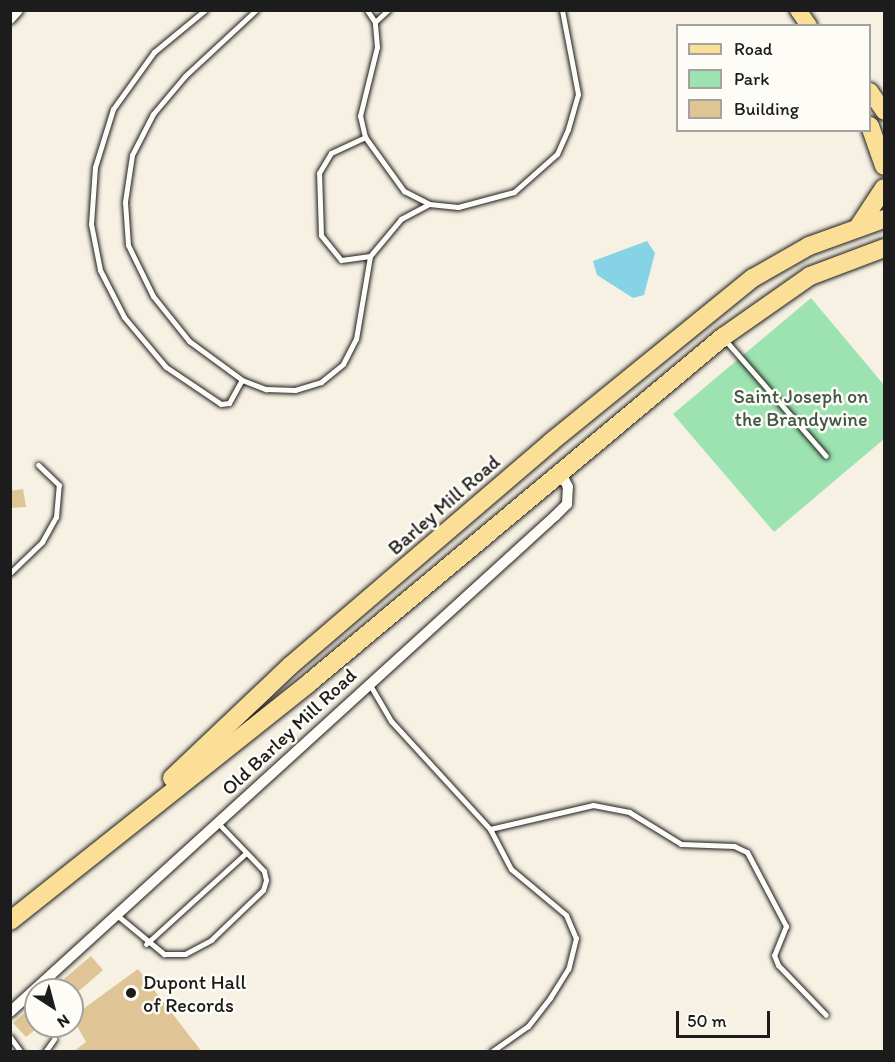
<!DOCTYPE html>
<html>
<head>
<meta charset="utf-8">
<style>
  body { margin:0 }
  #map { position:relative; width:895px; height:1062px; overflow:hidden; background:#f7f1e3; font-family:Itim,sans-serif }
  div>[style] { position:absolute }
  .green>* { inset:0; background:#9ce3b1 }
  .water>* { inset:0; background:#86d3e6 }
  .building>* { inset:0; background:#dfc595 }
  .roads { filter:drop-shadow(0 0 2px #1c1c1c) drop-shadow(0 0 2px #1c1c1c) }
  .service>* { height:5px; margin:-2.5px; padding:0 2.5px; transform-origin:2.5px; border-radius:2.5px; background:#fdfcf7 }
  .minor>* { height:10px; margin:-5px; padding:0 5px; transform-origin:5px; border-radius:5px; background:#fdfcf7 }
  .primary>* { height:16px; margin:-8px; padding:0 8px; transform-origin:8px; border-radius:8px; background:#fbdf96 }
  .trunk>* { height:18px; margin:-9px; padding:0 9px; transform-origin:9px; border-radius:9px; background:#fbdf96 }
  .dots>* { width:16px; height:16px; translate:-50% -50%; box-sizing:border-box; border:3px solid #fdfcf7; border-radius:50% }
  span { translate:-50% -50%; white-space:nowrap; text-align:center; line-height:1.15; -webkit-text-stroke:5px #fdfcf7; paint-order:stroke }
  .park-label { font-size:20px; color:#425849 }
  .street-label { font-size:20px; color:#1c1c1c }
  .poi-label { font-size:20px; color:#1c1c1c }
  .left { translate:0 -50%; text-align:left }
  .frame { position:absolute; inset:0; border:12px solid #1c1c1c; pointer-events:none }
  .legend { position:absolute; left:676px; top:24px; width:195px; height:108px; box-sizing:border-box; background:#fdfcf7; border:2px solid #a3a29f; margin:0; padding:8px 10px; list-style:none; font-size:18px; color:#1c1c1c }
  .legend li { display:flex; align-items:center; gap:12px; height:30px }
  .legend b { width:30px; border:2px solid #a3a29f }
  .north { position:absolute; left:24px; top:978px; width:60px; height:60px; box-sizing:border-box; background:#fdfcf7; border:2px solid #a3a29f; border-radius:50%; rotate:144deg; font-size:16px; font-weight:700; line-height:24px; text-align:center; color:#1c1c1c }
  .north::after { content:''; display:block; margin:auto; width:21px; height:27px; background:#1c1c1c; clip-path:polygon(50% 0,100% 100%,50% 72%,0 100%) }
  .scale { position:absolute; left:676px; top:1011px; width:94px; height:27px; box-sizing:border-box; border:3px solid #1c1c1c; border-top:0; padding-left:8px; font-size:18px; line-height:21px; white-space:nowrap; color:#1c1c1c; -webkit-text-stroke:4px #fdfcf7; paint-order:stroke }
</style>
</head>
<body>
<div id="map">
  <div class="green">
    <i style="clip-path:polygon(811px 298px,884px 385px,884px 439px,774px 532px,673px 414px)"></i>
  </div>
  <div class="water">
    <i style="clip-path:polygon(647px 241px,655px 253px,644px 295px,633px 298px,597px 275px,593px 261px)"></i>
  </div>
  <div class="building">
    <i style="clip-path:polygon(23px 489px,26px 507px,10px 508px,10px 491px)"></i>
    <i style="clip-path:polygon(91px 956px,103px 970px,72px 997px,72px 990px,51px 990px)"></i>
    <i style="clip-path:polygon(138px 969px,202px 1052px,73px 1052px,86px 1042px,72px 1017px)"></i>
    <i style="clip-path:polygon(36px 1003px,36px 1029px,26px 1037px,13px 1023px)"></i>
  </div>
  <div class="roads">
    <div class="service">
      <i style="left:205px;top:10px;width:66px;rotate:140.5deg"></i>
      <i style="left:154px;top:52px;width:70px;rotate:125.7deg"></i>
      <i style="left:113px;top:109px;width:61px;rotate:107.2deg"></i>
      <i style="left:95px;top:167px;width:57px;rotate:94deg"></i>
      <i style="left:91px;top:224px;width:47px;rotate:78.9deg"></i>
      <i style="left:100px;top:270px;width:53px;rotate:62.9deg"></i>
      <i style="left:124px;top:317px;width:65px;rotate:50deg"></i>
      <i style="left:166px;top:367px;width:66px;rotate:33.9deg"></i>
      <i style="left:221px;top:404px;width:8px;rotate:-7deg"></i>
      <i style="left:229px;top:403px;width:26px;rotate:-61deg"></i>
      <i style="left:256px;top:10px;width:97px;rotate:137.1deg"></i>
      <i style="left:185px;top:76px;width:50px;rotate:130.1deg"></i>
      <i style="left:153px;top:114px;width:46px;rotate:117.1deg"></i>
      <i style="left:132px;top:155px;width:48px;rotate:98.5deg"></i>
      <i style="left:125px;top:202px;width:43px;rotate:86deg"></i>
      <i style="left:128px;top:245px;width:57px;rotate:63.9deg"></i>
      <i style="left:153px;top:296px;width:58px;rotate:51.3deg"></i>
      <i style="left:189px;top:341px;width:66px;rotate:36.3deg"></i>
      <i style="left:242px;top:380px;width:26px;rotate:21deg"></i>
      <i style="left:266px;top:389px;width:29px;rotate:2deg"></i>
      <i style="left:295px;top:390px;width:27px;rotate:-17deg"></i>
      <i style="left:321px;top:382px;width:28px;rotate:-39deg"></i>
      <i style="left:343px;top:364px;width:28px;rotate:-63deg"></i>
      <i style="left:356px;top:339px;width:84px;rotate:-80.4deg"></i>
      <i style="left:375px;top:22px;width:18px;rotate:-43deg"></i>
      <i style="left:365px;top:137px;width:22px;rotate:-103deg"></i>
      <i style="left:360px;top:116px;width:71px;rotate:-76.2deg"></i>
      <i style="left:377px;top:47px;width:25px;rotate:-95deg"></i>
      <i style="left:375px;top:22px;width:14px;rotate:-124deg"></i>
      <i style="left:429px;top:204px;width:32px;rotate:152deg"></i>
      <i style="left:401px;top:219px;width:48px;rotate:130deg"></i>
      <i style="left:370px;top:256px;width:29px;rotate:172deg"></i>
      <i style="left:341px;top:260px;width:32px;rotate:-129deg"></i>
      <i style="left:321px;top:235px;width:62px;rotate:-91.8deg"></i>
      <i style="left:319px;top:173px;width:23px;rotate:-59deg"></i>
      <i style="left:331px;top:153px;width:38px;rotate:-25deg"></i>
      <i style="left:365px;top:137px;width:67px;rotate:54.2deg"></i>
      <i style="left:404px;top:191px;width:28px;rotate:27deg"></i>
      <i style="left:429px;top:204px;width:29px;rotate:6deg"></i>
      <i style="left:458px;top:207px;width:58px;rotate:-15deg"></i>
      <i style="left:514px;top:192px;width:57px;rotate:-41.5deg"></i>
      <i style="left:557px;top:154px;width:27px;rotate:-66deg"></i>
      <i style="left:568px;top:129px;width:36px;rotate:-74deg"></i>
      <i style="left:578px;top:94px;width:86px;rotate:-100.8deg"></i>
      <i style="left:726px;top:341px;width:152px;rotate:49deg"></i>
      <i style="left:10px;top:573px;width:45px;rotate:-44.1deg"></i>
      <i style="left:42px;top:542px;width:29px;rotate:-61deg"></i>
      <i style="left:56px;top:517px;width:32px;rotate:-85deg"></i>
      <i style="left:59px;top:485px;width:29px;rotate:-136deg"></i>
      <i style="left:370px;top:685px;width:42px;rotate:59.7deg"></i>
      <i style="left:391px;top:721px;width:147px;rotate:47.5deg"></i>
      <i style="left:490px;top:829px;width:106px;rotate:-13.1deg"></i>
      <i style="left:593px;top:805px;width:37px;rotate:11deg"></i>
      <i style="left:629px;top:812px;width:61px;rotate:31.6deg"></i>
      <i style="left:681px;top:844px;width:53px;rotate:2.2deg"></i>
      <i style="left:734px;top:846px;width:14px;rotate:25deg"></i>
      <i style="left:747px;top:852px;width:84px;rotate:62.2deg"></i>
      <i style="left:786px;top:926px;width:31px;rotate:112deg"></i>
      <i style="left:774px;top:955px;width:11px;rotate:68deg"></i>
      <i style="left:778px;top:965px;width:69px;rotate:46.2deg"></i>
      <i style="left:490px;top:829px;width:45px;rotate:62.3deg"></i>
      <i style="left:511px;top:869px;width:72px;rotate:39.9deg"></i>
      <i style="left:566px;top:915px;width:25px;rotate:67deg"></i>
      <i style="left:576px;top:938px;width:32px;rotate:104deg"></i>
      <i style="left:568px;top:969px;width:34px;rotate:122deg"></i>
      <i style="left:550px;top:998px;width:36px;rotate:128deg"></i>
      <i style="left:528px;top:1026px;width:45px;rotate:144.9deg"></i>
      <i style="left:118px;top:916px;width:60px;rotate:39.6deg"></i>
      <i style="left:164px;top:954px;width:21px"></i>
      <i style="left:185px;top:954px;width:30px;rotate:-28deg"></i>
      <i style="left:211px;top:940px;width:72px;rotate:-43.9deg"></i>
      <i style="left:263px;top:890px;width:10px;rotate:-73deg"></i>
      <i style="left:266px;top:880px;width:9px;rotate:-103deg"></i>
      <i style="left:264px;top:871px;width:66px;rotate:-133.8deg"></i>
      <i style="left:146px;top:944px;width:135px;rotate:-42.3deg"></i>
      <i style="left:10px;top:1037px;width:19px;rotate:54deg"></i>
      <i style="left:45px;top:1052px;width:16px;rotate:-55deg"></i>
    </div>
    <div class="minor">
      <i style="left:10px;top:19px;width:12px;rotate:-48deg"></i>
      <i style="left:10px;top:1012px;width:737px;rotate:-42.31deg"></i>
      <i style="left:555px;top:516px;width:17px;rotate:-45deg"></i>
      <i style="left:567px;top:504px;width:17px;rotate:-87deg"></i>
      <i style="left:568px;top:487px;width:18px;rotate:-117deg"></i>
    </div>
    <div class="primary">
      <i style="left:798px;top:10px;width:19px;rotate:55deg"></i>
      <i style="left:870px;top:91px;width:25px;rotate:56deg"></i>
    </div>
    <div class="trunk">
      <i style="left:870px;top:126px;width:42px;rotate:70.7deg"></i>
      <i style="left:859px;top:226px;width:45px;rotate:-56.7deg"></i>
      <i style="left:172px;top:778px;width:163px;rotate:-43.5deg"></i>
      <i style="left:290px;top:666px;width:344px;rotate:-40.6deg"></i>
      <i style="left:551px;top:442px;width:260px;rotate:-39.1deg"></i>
      <i style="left:753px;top:278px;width:64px;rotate:-29.7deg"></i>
      <i style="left:809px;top:246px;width:80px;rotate:-19.8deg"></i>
      <i style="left:10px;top:921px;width:382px;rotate:-38.5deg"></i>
      <i style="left:309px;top:683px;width:540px;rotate:-39.89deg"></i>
      <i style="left:723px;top:337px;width:106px;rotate:-35deg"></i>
      <i style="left:810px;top:276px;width:79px;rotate:-20.7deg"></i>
    </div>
  </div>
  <div class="dots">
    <i style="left:131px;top:993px;background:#1c1c1c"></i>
  </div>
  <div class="park-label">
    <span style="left:801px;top:408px">Saint Joseph on<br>the Brandywine</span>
  </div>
  <div class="street-label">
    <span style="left:444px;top:505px;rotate:-41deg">Barley Mill Road</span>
    <span style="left:289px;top:732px;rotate:-43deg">Old Barley Mill Road</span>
  </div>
  <div class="poi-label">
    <span class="left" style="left:143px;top:994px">Dupont Hall<br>of Records</span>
  </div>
  <div class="frame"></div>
  <ul class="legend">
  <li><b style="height:8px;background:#fbdf96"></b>Road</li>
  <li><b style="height:16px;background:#9ce3b1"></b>Park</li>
  <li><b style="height:16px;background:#dfc595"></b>Building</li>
  </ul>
  <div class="north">N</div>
  <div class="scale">50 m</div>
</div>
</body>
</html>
